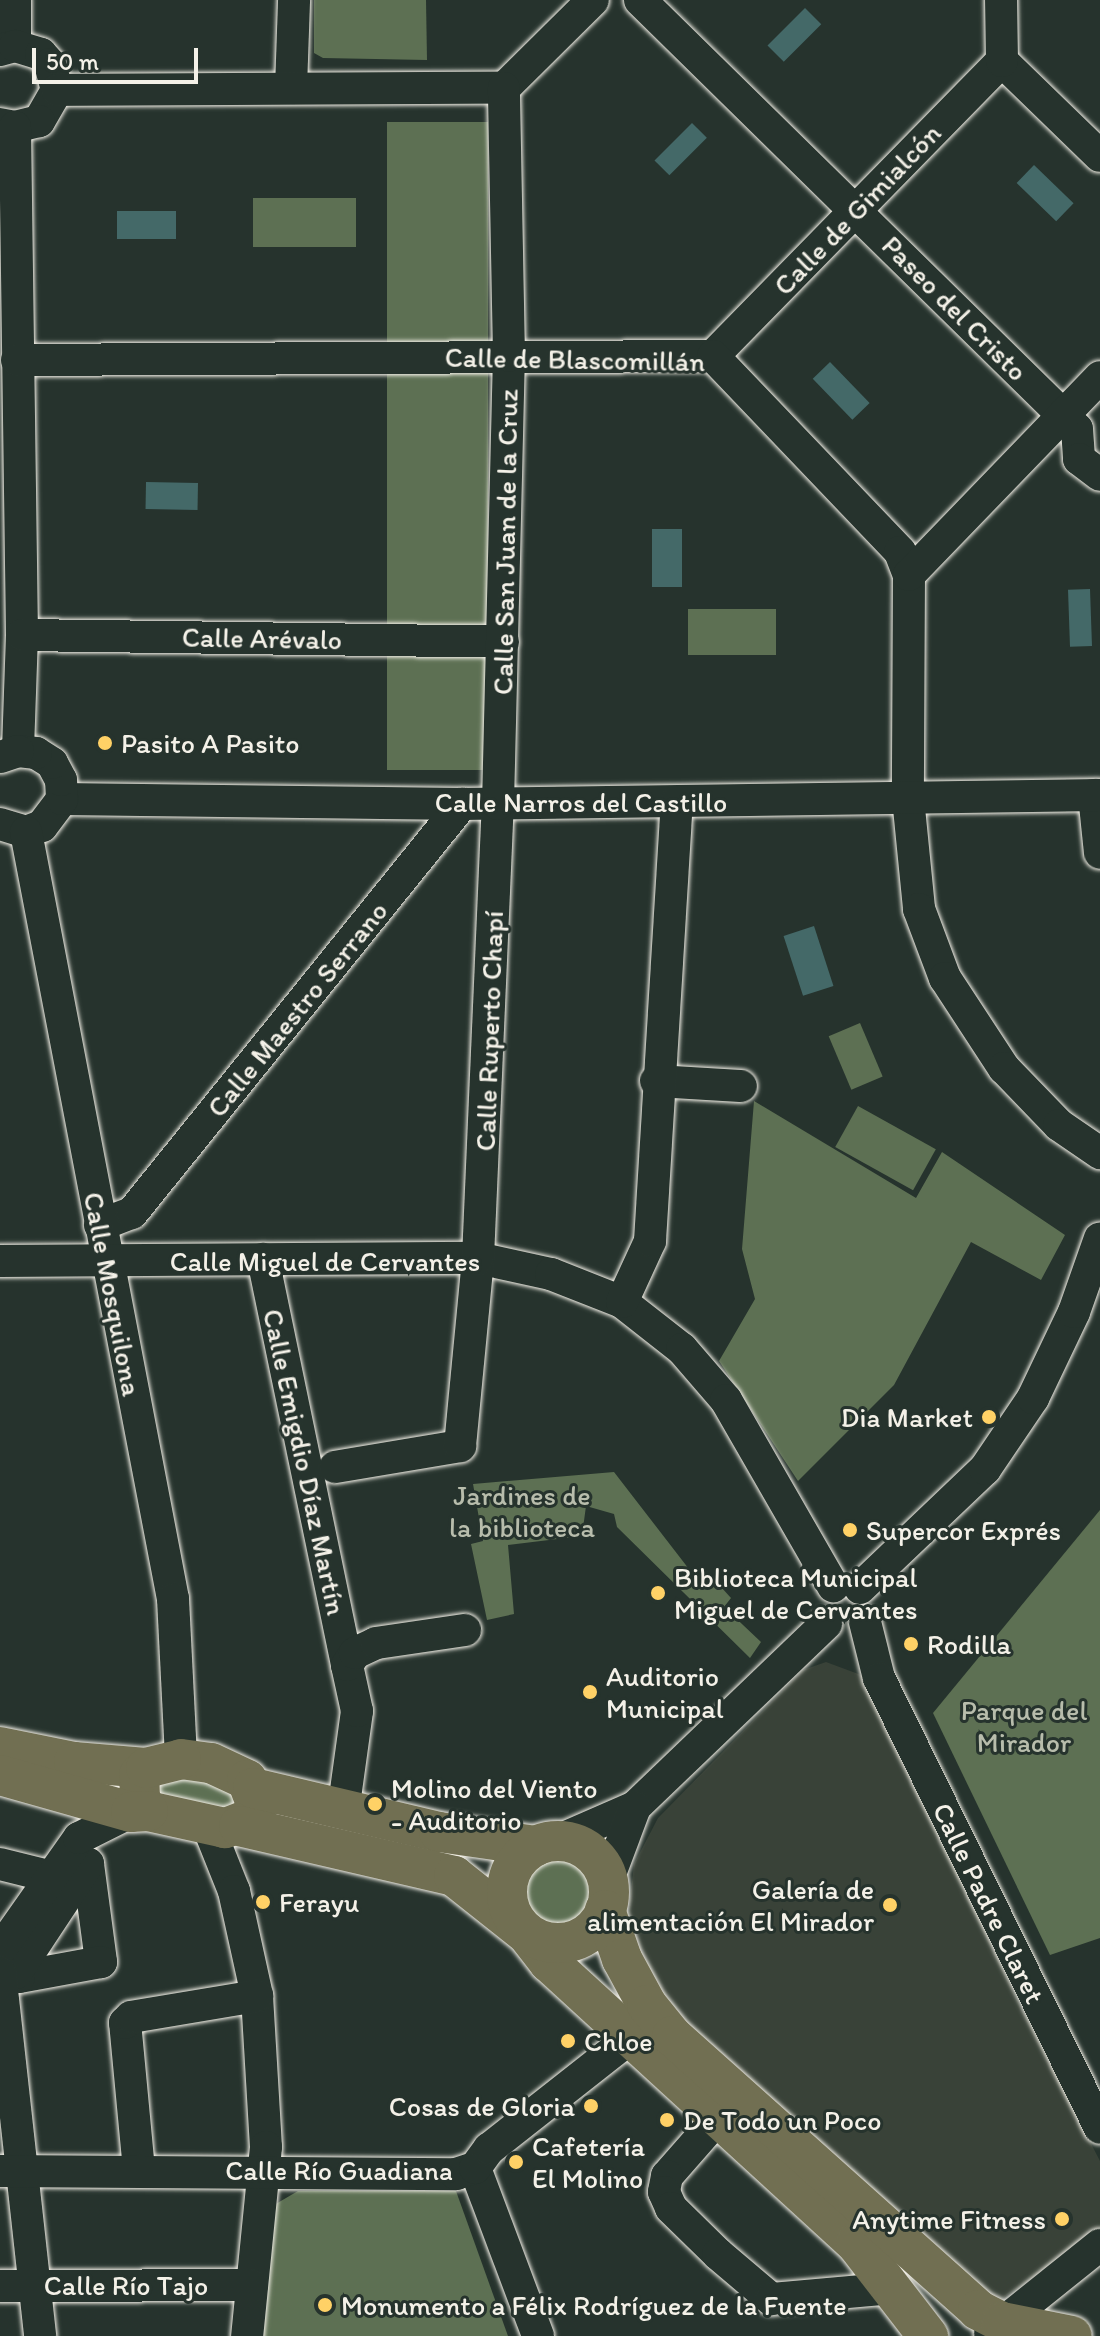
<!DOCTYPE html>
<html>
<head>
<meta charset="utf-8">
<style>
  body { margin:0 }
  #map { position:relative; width:1100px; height:2336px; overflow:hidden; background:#26332d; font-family:Itim,sans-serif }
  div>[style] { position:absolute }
  .built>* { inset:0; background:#394238 }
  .green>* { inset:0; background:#5d7053; transform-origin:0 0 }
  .round { border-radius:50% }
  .water>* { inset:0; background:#446968; transform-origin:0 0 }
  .roads { filter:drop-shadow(0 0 2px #f4f1e8) drop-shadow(0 0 2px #f4f1e8) }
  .minor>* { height:32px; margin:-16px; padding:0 16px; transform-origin:16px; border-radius:16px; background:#26332d }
  .major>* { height:40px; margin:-20px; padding:0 20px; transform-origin:20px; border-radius:20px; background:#716f52 }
  .major>.ring { margin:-20px; padding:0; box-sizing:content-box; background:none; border:40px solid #716f52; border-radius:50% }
  .dots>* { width:22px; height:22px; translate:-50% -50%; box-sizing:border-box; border:4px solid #26332d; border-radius:50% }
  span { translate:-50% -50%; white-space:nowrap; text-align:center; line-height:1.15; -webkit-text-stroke:6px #26332d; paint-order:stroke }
  .street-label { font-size:28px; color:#f4f1e8 }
  .poi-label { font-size:28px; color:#f4f1e8 }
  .left { translate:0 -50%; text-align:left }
  .right { translate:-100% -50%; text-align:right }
  .park-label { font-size:28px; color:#b8bdac }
  .scale { position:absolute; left:32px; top:48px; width:166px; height:36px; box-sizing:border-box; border:4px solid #f4f1e8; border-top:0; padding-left:10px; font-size:24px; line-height:28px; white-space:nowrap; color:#f4f1e8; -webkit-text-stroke:6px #26332d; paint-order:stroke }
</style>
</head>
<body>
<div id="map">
  <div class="built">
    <i style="clip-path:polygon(826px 1662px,861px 1675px,876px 1695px,1014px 1994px,1100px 2161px,1100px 2233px,995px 2303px,926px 2236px,667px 2012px,627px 1926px,634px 1864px,658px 1818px,803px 1670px)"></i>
  </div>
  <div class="green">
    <i style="clip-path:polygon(314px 0,426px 0,427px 60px,323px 58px,314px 53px)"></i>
    <i style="left:387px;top:122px;width:101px;height:648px"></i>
    <i style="left:253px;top:198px;width:103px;height:49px"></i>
    <i style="left:688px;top:609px;width:88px;height:46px"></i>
    <i style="left:860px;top:1023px;width:58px;height:34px;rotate:67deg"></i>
    <i style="clip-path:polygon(754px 1101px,916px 1198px,942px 1152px,1065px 1235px,1041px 1280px,971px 1242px,894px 1385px,798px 1481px,719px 1361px,755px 1299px,742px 1249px)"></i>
    <i style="left:858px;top:1106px;width:89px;height:47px;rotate:29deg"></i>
    <i style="clip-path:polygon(614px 1472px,692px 1573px,702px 1566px,731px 1598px,724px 1607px,761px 1642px,750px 1658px,617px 1527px,614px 1514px,586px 1506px,582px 1536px,508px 1545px,514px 1614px,487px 1620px,471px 1544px,483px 1541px,473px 1484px)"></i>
    <i style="clip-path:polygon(1100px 1510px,1100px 1938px,1050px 1955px,933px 1713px)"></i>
    <i style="clip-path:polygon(190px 1773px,236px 1792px,234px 1811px,163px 1802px,155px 1781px)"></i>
    <i class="round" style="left:522px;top:1857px;width:68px;height:68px"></i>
    <i style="clip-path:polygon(298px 2191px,456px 2191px,508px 2336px,262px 2336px,274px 2205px)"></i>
  </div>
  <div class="water">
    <i style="left:805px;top:8px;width:23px;height:53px;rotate:45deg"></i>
    <i style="left:692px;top:123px;width:21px;height:53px;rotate:45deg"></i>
    <i style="left:1034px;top:165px;width:55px;height:25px;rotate:44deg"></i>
    <i style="left:176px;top:211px;width:28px;height:59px;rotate:90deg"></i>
    <i style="left:830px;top:362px;width:57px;height:24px;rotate:46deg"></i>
    <i style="left:146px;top:482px;width:52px;height:27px;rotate:1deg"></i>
    <i style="left:652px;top:529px;width:30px;height:58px"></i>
    <i style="left:1090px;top:589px;width:57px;height:22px;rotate:88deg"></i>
    <i style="left:814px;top:926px;width:63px;height:32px;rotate:72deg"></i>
  </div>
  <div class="roads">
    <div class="minor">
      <i style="left:15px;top:0;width:46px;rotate:90deg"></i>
      <i style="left:640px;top:0;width:612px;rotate:44.47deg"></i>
      <i style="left:0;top:50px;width:16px;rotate:-15deg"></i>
      <i style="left:15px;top:46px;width:27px;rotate:17deg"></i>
      <i style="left:41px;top:54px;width:13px;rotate:48deg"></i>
      <i style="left:50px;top:64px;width:27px;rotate:75deg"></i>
      <i style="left:57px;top:90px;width:36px;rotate:120deg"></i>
      <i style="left:39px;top:121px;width:25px;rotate:166deg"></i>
      <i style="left:15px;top:127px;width:15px;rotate:-169deg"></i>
      <i style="left:1002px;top:61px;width:136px;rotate:44.1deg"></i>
      <i style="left:291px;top:88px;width:88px;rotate:-88deg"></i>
      <i style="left:57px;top:90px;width:447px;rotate:-0.3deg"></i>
      <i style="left:504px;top:88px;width:125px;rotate:-44.7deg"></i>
      <i style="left:15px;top:127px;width:508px;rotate:89.21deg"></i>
      <i style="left:22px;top:635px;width:116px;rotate:92deg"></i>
      <i style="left:713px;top:356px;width:413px;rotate:-45.6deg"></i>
      <i style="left:1002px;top:61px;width:61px;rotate:-90.9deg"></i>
      <i style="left:17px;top:360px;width:696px;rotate:-0.33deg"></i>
      <i style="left:713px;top:356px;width:271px;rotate:46.3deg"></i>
      <i style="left:900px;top:552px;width:25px;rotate:69deg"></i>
      <i style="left:909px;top:575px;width:223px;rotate:90.3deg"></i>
      <i style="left:908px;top:798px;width:112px;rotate:84.3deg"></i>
      <i style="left:919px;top:909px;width:74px;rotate:69.4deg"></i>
      <i style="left:945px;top:978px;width:108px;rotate:56.8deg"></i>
      <i style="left:1004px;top:1068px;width:79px;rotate:46deg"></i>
      <i style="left:1059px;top:1125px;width:50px;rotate:34.3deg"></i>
      <i style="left:1077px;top:429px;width:30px;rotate:86deg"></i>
      <i style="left:1079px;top:459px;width:26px;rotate:37deg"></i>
      <i style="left:909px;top:575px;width:275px;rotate:-46deg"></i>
      <i style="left:22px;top:635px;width:481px;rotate:0.8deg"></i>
      <i style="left:1094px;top:795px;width:58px;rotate:84.1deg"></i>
      <i style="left:62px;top:799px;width:400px;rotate:0.7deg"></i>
      <i style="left:462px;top:804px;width:638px;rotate:-0.81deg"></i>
      <i style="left:0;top:824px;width:27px;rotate:17deg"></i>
      <i style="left:26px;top:832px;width:17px;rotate:-21deg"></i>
      <i style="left:42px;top:826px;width:34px;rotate:-53deg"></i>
      <i style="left:62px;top:799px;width:19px;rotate:-93deg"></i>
      <i style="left:61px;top:780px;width:19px;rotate:-118deg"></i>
      <i style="left:52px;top:763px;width:19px;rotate:-148deg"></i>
      <i style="left:36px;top:753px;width:18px;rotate:-174deg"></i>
      <i style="left:18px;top:751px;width:18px;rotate:161deg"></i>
      <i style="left:26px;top:832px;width:781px;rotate:79.15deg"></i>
      <i style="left:173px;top:1599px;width:160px;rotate:87.1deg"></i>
      <i style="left:656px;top:1081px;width:85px;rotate:3.4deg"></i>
      <i style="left:100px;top:1225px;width:34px;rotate:-21deg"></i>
      <i style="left:132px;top:1213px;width:526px;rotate:-51.1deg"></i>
      <i style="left:263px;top:1259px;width:415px;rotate:78.3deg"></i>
      <i style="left:0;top:1261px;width:478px;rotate:-0.4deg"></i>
      <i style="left:478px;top:1258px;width:75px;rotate:12.4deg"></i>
      <i style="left:551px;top:1274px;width:76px;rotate:21.5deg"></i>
      <i style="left:622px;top:1302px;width:76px;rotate:38.1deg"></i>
      <i style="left:682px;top:1349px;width:67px;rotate:49.2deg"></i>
      <i style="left:726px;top:1400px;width:215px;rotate:60.1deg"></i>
      <i style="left:622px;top:1302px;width:67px;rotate:-65.3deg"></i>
      <i style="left:650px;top:1241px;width:440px;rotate:-86.5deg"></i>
      <i style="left:335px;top:1467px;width:127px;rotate:-9.5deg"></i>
      <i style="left:460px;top:1446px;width:189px;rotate:-84.5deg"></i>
      <i style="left:478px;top:1258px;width:454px;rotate:-87.5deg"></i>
      <i style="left:498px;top:804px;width:448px;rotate:-88.6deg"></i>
      <i style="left:509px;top:356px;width:268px;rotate:-91.1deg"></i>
      <i style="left:860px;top:1588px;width:173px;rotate:-43.6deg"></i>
      <i style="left:985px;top:1469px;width:86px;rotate:-55.9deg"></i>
      <i style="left:1033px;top:1398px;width:95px;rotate:-64.5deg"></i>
      <i style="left:1074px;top:1312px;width:78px;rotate:-70.6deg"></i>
      <i style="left:865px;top:1622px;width:58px;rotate:76deg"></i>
      <i style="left:879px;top:1678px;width:501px;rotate:63.84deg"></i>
      <i style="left:343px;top:1812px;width:102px;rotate:-82.1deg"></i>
      <i style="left:357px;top:1711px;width:47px;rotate:-102.3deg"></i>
      <i style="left:347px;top:1665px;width:14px;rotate:-56deg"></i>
      <i style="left:355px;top:1653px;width:23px;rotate:-25deg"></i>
      <i style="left:376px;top:1643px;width:90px;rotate:-8.3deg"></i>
      <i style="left:208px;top:1826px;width:70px;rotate:68.2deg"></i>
      <i style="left:234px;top:1891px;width:107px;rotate:77.6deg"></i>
      <i style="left:257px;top:1996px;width:151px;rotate:86.6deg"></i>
      <i style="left:266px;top:2147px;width:190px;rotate:95.7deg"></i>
      <i style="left:557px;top:1841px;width:85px;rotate:-23.6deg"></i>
      <i style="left:635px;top:1807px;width:265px;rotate:-43.8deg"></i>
      <i style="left:0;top:1864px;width:54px;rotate:14deg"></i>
      <i style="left:88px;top:1864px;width:99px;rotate:82.4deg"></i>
      <i style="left:101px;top:1962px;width:83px;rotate:169.6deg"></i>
      <i style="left:19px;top:1977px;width:5px;rotate:-127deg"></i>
      <i style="left:16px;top:1973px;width:131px;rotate:-56.6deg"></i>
      <i style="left:607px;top:1882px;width:80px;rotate:-69.5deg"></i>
      <i style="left:0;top:1950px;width:137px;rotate:-54.8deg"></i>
      <i style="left:79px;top:1838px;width:58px;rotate:-26.6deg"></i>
      <i style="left:0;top:1972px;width:366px;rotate:83.7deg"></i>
      <i style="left:718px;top:2118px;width:77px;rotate:131.3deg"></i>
      <i style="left:667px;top:2176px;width:16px;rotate:101deg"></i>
      <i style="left:664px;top:2192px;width:17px;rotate:66deg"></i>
      <i style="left:671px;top:2208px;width:66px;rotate:44.4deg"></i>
      <i style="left:718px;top:2254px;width:70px;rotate:40.3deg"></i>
      <i style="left:771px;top:2299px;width:123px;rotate:-5.1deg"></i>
      <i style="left:475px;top:2168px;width:179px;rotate:69.4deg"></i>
      <i style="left:139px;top:2170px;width:148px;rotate:-95.4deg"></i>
      <i style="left:125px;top:2023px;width:8px;rotate:-45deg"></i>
      <i style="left:131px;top:2017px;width:128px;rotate:-9.5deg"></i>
      <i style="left:0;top:2171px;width:456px;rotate:0.4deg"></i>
      <i style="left:456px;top:2174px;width:20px;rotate:-18deg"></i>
      <i style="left:475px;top:2168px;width:24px;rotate:-54deg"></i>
      <i style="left:489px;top:2149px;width:179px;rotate:-38.2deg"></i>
      <i style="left:0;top:2286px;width:252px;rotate:-0.2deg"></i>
      <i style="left:990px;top:2333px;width:141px;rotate:-38.7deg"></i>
    </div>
    <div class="major">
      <i style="left:0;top:1747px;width:76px;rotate:11.5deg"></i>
      <i style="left:74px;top:1762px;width:72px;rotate:4.8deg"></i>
      <i style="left:181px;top:1759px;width:30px;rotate:8deg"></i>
      <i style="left:211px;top:1763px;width:40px;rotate:25deg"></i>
      <i style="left:247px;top:1780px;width:28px;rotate:69deg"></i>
      <i style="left:257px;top:1806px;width:15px;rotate:122deg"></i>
      <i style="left:249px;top:1819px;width:26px;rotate:159deg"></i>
      <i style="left:225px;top:1828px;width:79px;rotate:-167.6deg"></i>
      <i style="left:148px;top:1811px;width:14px;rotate:-124deg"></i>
      <i style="left:140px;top:1799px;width:24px;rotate:-92deg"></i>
      <i style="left:139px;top:1775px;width:10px;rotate:-45deg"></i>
      <i style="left:146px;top:1768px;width:36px;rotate:-14deg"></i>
      <i style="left:0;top:1775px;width:136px;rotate:15.8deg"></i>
      <i style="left:131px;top:1812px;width:17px;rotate:-3deg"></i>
      <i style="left:253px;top:1788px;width:191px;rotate:13.3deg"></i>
      <i style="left:439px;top:1832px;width:98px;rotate:8.2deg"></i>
      <i style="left:239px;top:1826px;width:221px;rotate:13.1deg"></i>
      <i style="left:454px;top:1876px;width:93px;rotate:38.5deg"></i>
      <i style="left:527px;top:1934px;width:36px;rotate:52deg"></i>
      <i style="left:549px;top:1962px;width:416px;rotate:42.5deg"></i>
      <i style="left:856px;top:2243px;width:118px;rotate:52.3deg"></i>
      <i class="ring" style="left:507px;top:1841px;width:62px;height:62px"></i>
      <i style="left:605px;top:1910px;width:52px;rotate:70.9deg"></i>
      <i style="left:622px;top:1959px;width:52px;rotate:61.5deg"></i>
      <i style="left:647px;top:2005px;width:40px;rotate:51deg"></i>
      <i style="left:672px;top:2036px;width:411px;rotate:41.8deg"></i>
      <i style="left:978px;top:2310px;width:27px;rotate:27deg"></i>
      <i style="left:1002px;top:2322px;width:71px;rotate:11.3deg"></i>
    </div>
  </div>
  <div class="dots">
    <i style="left:105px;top:743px;background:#ffd166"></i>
    <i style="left:989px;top:1417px;background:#ffd166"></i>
    <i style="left:850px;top:1530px;background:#ffd166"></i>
    <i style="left:658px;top:1593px;background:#ffd166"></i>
    <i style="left:911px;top:1644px;background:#ffd166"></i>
    <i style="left:590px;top:1692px;background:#ffd166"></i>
    <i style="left:375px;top:1804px;background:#ffd166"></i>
    <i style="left:263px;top:1902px;background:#ffd166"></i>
    <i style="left:890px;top:1905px;background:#ffd166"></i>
    <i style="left:568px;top:2041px;background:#ffd166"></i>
    <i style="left:591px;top:2106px;background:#ffd166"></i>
    <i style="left:667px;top:2120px;background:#ffd166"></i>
    <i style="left:516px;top:2162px;background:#ffd166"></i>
    <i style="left:1062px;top:2219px;background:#ffd166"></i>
    <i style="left:325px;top:2305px;background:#ffd166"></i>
  </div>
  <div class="street-label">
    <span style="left:857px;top:209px;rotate:-46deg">Calle de Gimialcón</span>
    <span style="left:955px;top:308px;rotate:45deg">Paseo del Cristo</span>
    <span style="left:575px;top:359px;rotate:1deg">Calle de Blascomillán</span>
    <span style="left:505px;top:542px;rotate:-89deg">Calle San Juan de la Cruz</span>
    <span style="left:262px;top:638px;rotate:1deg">Calle Arévalo</span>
    <span style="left:581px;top:802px">Calle Narros del Castillo</span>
    <span style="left:297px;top:1009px;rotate:-51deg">Calle Maestro Serrano</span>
    <span style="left:489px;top:1031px;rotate:-88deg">Calle Ruperto Chapí</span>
    <span style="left:325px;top:1261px">Calle Miguel de Cervantes</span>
    <span style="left:113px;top:1294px;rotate:79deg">Calle Mosquilona</span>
    <span style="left:305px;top:1462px;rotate:78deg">Calle Emigdio Díaz Martín</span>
    <span style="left:989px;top:1903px;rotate:64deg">Calle Padre Claret</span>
    <span style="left:339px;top:2170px">Calle Río Guadiana</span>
    <span style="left:126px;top:2285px">Calle Río Tajo</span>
  </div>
  <div class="poi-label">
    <span class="left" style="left:121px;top:743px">Pasito A Pasito</span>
    <span class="right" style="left:973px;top:1417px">Dia Market</span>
    <span class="left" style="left:866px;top:1530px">Supercor Exprés</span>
    <span class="left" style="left:674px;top:1593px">Biblioteca Municipal<br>Miguel de Cervantes</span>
    <span class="left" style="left:927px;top:1644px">Rodilla</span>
    <span class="left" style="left:606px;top:1692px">Auditorio<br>Municipal</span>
    <span class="left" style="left:391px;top:1804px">Molino del Viento<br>- Auditorio</span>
    <span class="right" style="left:874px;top:1905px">Galería de<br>alimentación El Mirador</span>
    <span class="left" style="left:279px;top:1902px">Ferayu</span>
    <span class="left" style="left:584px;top:2041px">Chloe</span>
    <span class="right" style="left:575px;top:2106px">Cosas de Gloria</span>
    <span class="left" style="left:683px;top:2120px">De Todo un Poco</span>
    <span class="left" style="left:532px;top:2162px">Cafetería<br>El Molino</span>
    <span class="right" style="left:1046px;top:2219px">Anytime Fitness</span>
    <span class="left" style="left:341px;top:2305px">Monumento a Félix Rodríguez de la Fuente</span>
  </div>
  <div class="park-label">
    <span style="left:522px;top:1511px">Jardines de<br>la biblioteca</span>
    <span style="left:1024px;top:1726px">Parque del<br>Mirador</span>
  </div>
  <div class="scale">50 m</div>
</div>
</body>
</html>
